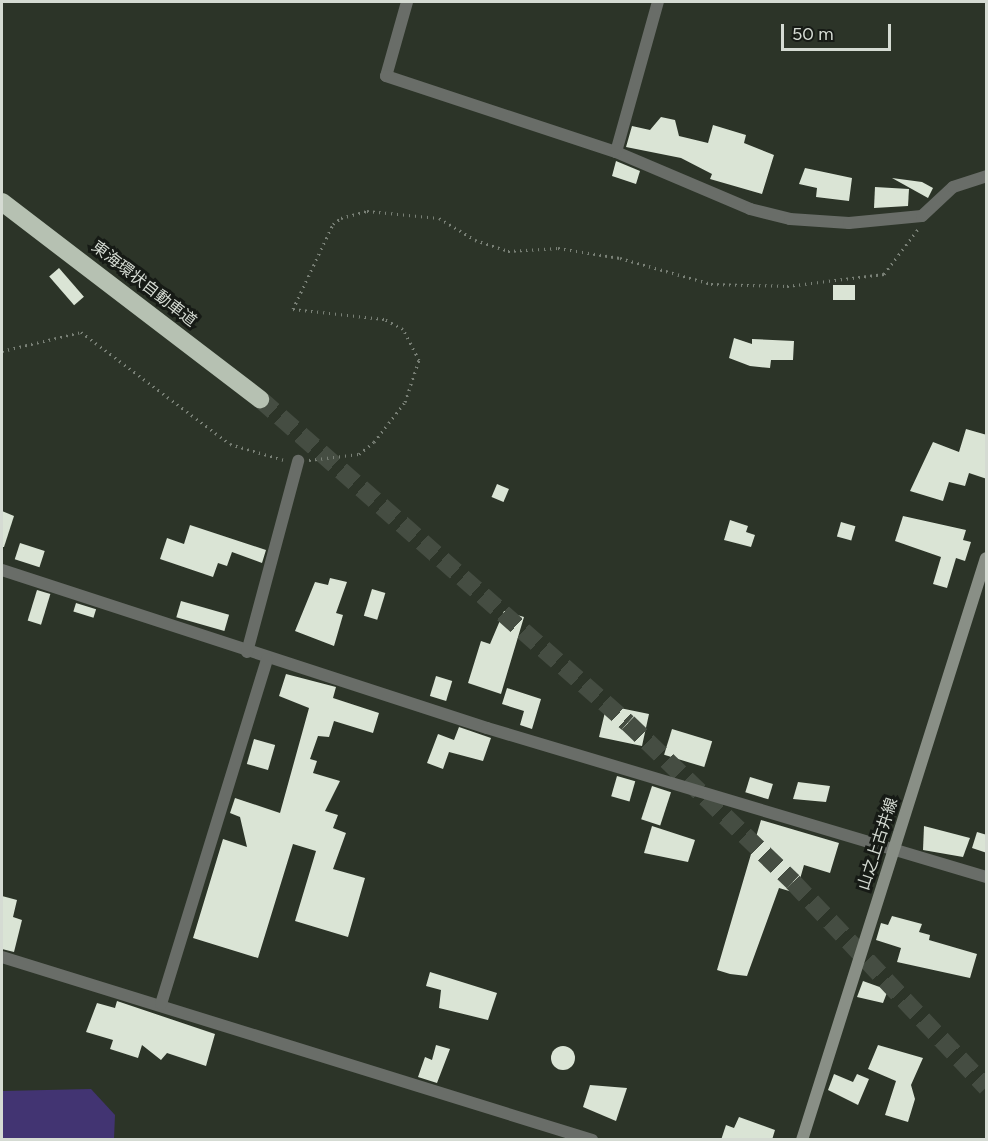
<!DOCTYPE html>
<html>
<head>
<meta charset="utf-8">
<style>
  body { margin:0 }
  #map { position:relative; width:988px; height:1141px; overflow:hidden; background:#2c3428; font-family:Figtree,"Noto Sans JP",sans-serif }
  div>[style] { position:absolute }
  .green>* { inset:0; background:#423472 }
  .building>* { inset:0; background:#dae4d5; transform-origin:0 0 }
  .round { border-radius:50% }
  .motorway-tunnel>* { height:18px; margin-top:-9px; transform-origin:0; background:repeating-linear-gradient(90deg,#454d42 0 18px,transparent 0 27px) }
  .path>* { height:3px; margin-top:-1.5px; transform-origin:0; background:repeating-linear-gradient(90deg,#798076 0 1.5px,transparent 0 6px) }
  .minor>* { height:12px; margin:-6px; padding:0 6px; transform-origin:6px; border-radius:6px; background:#696d68 }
  .secondary>* { height:12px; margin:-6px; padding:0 6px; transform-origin:6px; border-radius:6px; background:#898f86 }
  .motorway>* { height:18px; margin:-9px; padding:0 9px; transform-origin:9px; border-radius:9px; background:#b6c1b2 }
  span { translate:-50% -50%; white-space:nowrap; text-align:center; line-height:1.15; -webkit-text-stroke:6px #161a15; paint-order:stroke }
  .street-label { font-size:16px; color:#d5dbd3 }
  .frame { position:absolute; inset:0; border:3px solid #d5dbd3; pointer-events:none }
  .scale { position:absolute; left:781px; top:24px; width:110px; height:27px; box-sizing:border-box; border:3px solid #d5dbd3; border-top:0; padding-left:8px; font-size:18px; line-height:21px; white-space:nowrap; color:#d5dbd3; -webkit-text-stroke:4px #161a15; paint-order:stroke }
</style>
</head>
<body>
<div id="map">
  <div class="green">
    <i style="clip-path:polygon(91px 1089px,115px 1115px,114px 1139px,2px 1139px,2px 1091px)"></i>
  </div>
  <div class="building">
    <i style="clip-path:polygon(661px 117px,675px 120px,679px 136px,708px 143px,713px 125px,746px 135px,744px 143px,774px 155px,762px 194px,710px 179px,712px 174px,681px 158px,626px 147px,632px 126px,650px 130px)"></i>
    <i style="clip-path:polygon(616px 161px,640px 171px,636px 184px,612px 176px)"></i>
    <i style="clip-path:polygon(805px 168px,852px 178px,849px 201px,816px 197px,817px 188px,799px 184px)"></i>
    <i style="clip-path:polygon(892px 178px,922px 182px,933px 188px,928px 198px)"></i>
    <i style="clip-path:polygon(875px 187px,909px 189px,908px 206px,874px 208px)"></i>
    <i style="left:59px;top:268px;width:38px;height:13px;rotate:49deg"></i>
    <i style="left:833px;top:285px;width:22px;height:15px"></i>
    <i style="clip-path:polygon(734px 338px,752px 344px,752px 339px,794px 341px,793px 360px,771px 360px,770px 368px,750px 366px,729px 358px)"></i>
    <i style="clip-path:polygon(966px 429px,987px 435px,987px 479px,969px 473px,965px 486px,949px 482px,943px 501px,910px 491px,933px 442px,959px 452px)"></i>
    <i style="left:497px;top:484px;width:13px;height:14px;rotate:23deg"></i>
    <i style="clip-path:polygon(2px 511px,14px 516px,4px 547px,2px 547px)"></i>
    <i style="clip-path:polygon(903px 516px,966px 530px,963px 540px,971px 542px,965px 561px,956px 558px,947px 588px,933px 584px,941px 557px,895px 541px)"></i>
    <i style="clip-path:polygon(730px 520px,748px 526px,746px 532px,755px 535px,751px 547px,724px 540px)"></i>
    <i style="left:841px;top:522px;width:15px;height:15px;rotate:16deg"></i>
    <i style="clip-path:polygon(190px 525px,266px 550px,262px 563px,232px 552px,227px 566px,218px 563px,213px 577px,160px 559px,167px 538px,184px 544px)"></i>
    <i style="left:20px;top:543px;width:26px;height:17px;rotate:18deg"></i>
    <i style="clip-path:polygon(330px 578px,347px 582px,336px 613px,343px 615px,334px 646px,295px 631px,315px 582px,328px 585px)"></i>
    <i style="left:372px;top:589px;width:14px;height:28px;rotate:17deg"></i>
    <i style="left:37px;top:590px;width:14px;height:32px;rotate:17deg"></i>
    <i style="left:181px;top:601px;width:50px;height:17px;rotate:16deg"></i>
    <i style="left:76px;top:603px;width:21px;height:9px;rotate:17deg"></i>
    <i style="clip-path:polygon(504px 611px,524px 617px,501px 694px,468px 683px,481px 641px,490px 644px)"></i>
    <i style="clip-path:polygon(286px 674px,336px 687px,333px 698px,379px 713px,373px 733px,334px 721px,329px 737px,318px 736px,310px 759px,317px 761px,313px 773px,340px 781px,325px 811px,338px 815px,333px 828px,346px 833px,333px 869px,365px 878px,348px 937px,295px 921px,316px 851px,293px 844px,258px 958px,193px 938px,223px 839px,247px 847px,240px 817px,230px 813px,235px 798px,280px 813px,309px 708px,279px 696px)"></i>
    <i style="left:436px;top:676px;width:17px;height:21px;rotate:17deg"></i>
    <i style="clip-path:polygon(507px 688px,541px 699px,532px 729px,520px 725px,524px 711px,502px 704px)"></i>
    <i style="clip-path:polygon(615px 707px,649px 714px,642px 746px,599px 737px,605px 712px,613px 714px)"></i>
    <i style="clip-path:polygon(459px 727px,491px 738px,483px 761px,449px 752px,443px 769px,427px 763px,438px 734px,454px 740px)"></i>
    <i style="left:672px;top:729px;width:42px;height:27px;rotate:17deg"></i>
    <i style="left:254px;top:739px;width:22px;height:26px;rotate:16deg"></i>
    <i style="left:617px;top:776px;width:19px;height:21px;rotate:16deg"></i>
    <i style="left:750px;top:777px;width:24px;height:16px;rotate:17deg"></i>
    <i style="clip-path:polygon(798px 782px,830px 786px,826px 802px,793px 799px)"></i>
    <i style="left:652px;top:786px;width:20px;height:35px;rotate:18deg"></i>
    <i style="clip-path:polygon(761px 820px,839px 843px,830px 873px,804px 865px,796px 893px,779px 888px,747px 976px,730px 974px,717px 970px)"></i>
    <i style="clip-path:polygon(652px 826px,695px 840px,688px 862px,644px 853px)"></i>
    <i style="clip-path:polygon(924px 826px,970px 838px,963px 857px,923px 850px)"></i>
    <i style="clip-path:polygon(977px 832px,987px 835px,987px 853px,972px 848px)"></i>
    <i style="clip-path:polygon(2px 896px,17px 900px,13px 917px,22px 920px,14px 952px,2px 949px)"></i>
    <i style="clip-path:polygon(892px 916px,922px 924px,919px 932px,930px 935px,929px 940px,977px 954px,970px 978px,897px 962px,901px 948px,876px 940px,881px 923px,888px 925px)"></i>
    <i style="clip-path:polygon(430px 972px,497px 993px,488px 1020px,439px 1008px,441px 990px,426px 986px)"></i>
    <i style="clip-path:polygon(863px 981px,888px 990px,883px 1003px,857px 997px)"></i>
    <i style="clip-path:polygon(117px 1001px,215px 1034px,206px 1066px,167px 1053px,161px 1060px,142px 1045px,138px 1058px,110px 1049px,113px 1040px,86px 1032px,97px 1003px,115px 1008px)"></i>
    <i style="clip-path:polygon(436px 1045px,450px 1049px,437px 1083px,418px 1077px,425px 1057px,432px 1060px)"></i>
    <i style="clip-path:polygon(878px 1045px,923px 1058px,911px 1085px,915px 1099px,908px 1122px,885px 1115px,896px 1081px,868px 1069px)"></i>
    <i class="round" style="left:551px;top:1046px;width:24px;height:24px"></i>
    <i style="clip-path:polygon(834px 1074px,853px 1082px,857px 1074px,869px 1079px,858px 1105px,828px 1090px)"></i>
    <i style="clip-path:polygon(590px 1085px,627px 1088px,616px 1121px,583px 1107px)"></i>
    <i style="clip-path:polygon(739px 1117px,775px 1130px,772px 1140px,721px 1140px,726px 1125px,734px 1128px)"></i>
  </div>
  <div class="motorway-tunnel">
    <i style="left:260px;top:399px;width:490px;rotate:41.4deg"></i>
    <i style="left:628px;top:723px;width:229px;rotate:43.9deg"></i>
    <i style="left:793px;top:882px;width:282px;rotate:46.7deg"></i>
  </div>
  <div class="path">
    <i style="left:2px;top:351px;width:81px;rotate:-13.5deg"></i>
    <i style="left:81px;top:332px;width:186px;rotate:36.9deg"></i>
    <i style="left:230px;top:444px;width:56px;rotate:16.5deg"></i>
    <i style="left:309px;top:460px;width:50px;rotate:-6.8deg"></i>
    <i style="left:359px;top:454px;width:19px;rotate:-39deg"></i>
    <i style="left:374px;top:442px;width:51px;rotate:-52.2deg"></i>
    <i style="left:405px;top:402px;width:44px;rotate:-71.6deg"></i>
    <i style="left:419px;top:360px;width:35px;rotate:-117deg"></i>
    <i style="left:403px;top:329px;width:21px;rotate:-152deg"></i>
    <i style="left:384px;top:319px;width:92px;rotate:-173.7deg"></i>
    <i style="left:293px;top:309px;width:94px;rotate:-64.8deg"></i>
    <i style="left:333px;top:224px;width:10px;rotate:-37deg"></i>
    <i style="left:341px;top:218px;width:27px;rotate:-15deg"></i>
    <i style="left:367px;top:211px;width:72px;rotate:5.6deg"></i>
    <i style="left:439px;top:218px;width:42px;rotate:31.4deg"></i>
    <i style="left:475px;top:240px;width:35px;rotate:18deg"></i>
    <i style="left:508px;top:251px;width:50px;rotate:-3.4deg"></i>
    <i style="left:558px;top:248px;width:63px;rotate:9.2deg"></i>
    <i style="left:620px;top:258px;width:95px;rotate:15.9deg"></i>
    <i style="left:711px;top:284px;width:76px;rotate:1.5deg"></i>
    <i style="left:787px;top:286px;width:98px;rotate:-7.1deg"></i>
    <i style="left:884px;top:274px;width:56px;rotate:-52.9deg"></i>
  </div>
  <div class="minor">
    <i style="left:407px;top:2px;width:77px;rotate:105.8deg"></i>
    <i style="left:386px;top:76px;width:242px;rotate:18.3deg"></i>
    <i style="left:616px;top:152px;width:146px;rotate:23deg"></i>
    <i style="left:750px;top:209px;width:41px;rotate:14deg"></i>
    <i style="left:790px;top:219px;width:59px;rotate:3.9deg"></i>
    <i style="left:849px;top:223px;width:73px;rotate:-5.5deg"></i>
    <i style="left:922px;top:216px;width:42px;rotate:-43.1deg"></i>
    <i style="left:953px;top:187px;width:35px;rotate:-18deg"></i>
    <i style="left:616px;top:152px;width:156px;rotate:-74.4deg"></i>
    <i style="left:2px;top:570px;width:510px;rotate:18.04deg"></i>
    <i style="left:487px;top:728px;width:521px;rotate:16.63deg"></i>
    <i style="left:247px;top:652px;width:198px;rotate:-75deg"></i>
    <i style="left:2px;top:957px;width:618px;rotate:17.23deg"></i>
    <i style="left:161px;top:1004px;width:361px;rotate:-72.9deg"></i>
  </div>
  <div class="secondary">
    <i style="left:802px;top:1140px;width:610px;rotate:-72.46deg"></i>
  </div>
  <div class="motorway">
    <i style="left:2px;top:202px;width:325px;rotate:37.4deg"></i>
  </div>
  <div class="street-label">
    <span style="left:144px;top:284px;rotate:38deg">東海環状自動車道</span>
    <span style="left:878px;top:844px;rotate:-72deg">山之上古井線</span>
  </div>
  <div class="frame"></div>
  <div class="scale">50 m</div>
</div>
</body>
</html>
